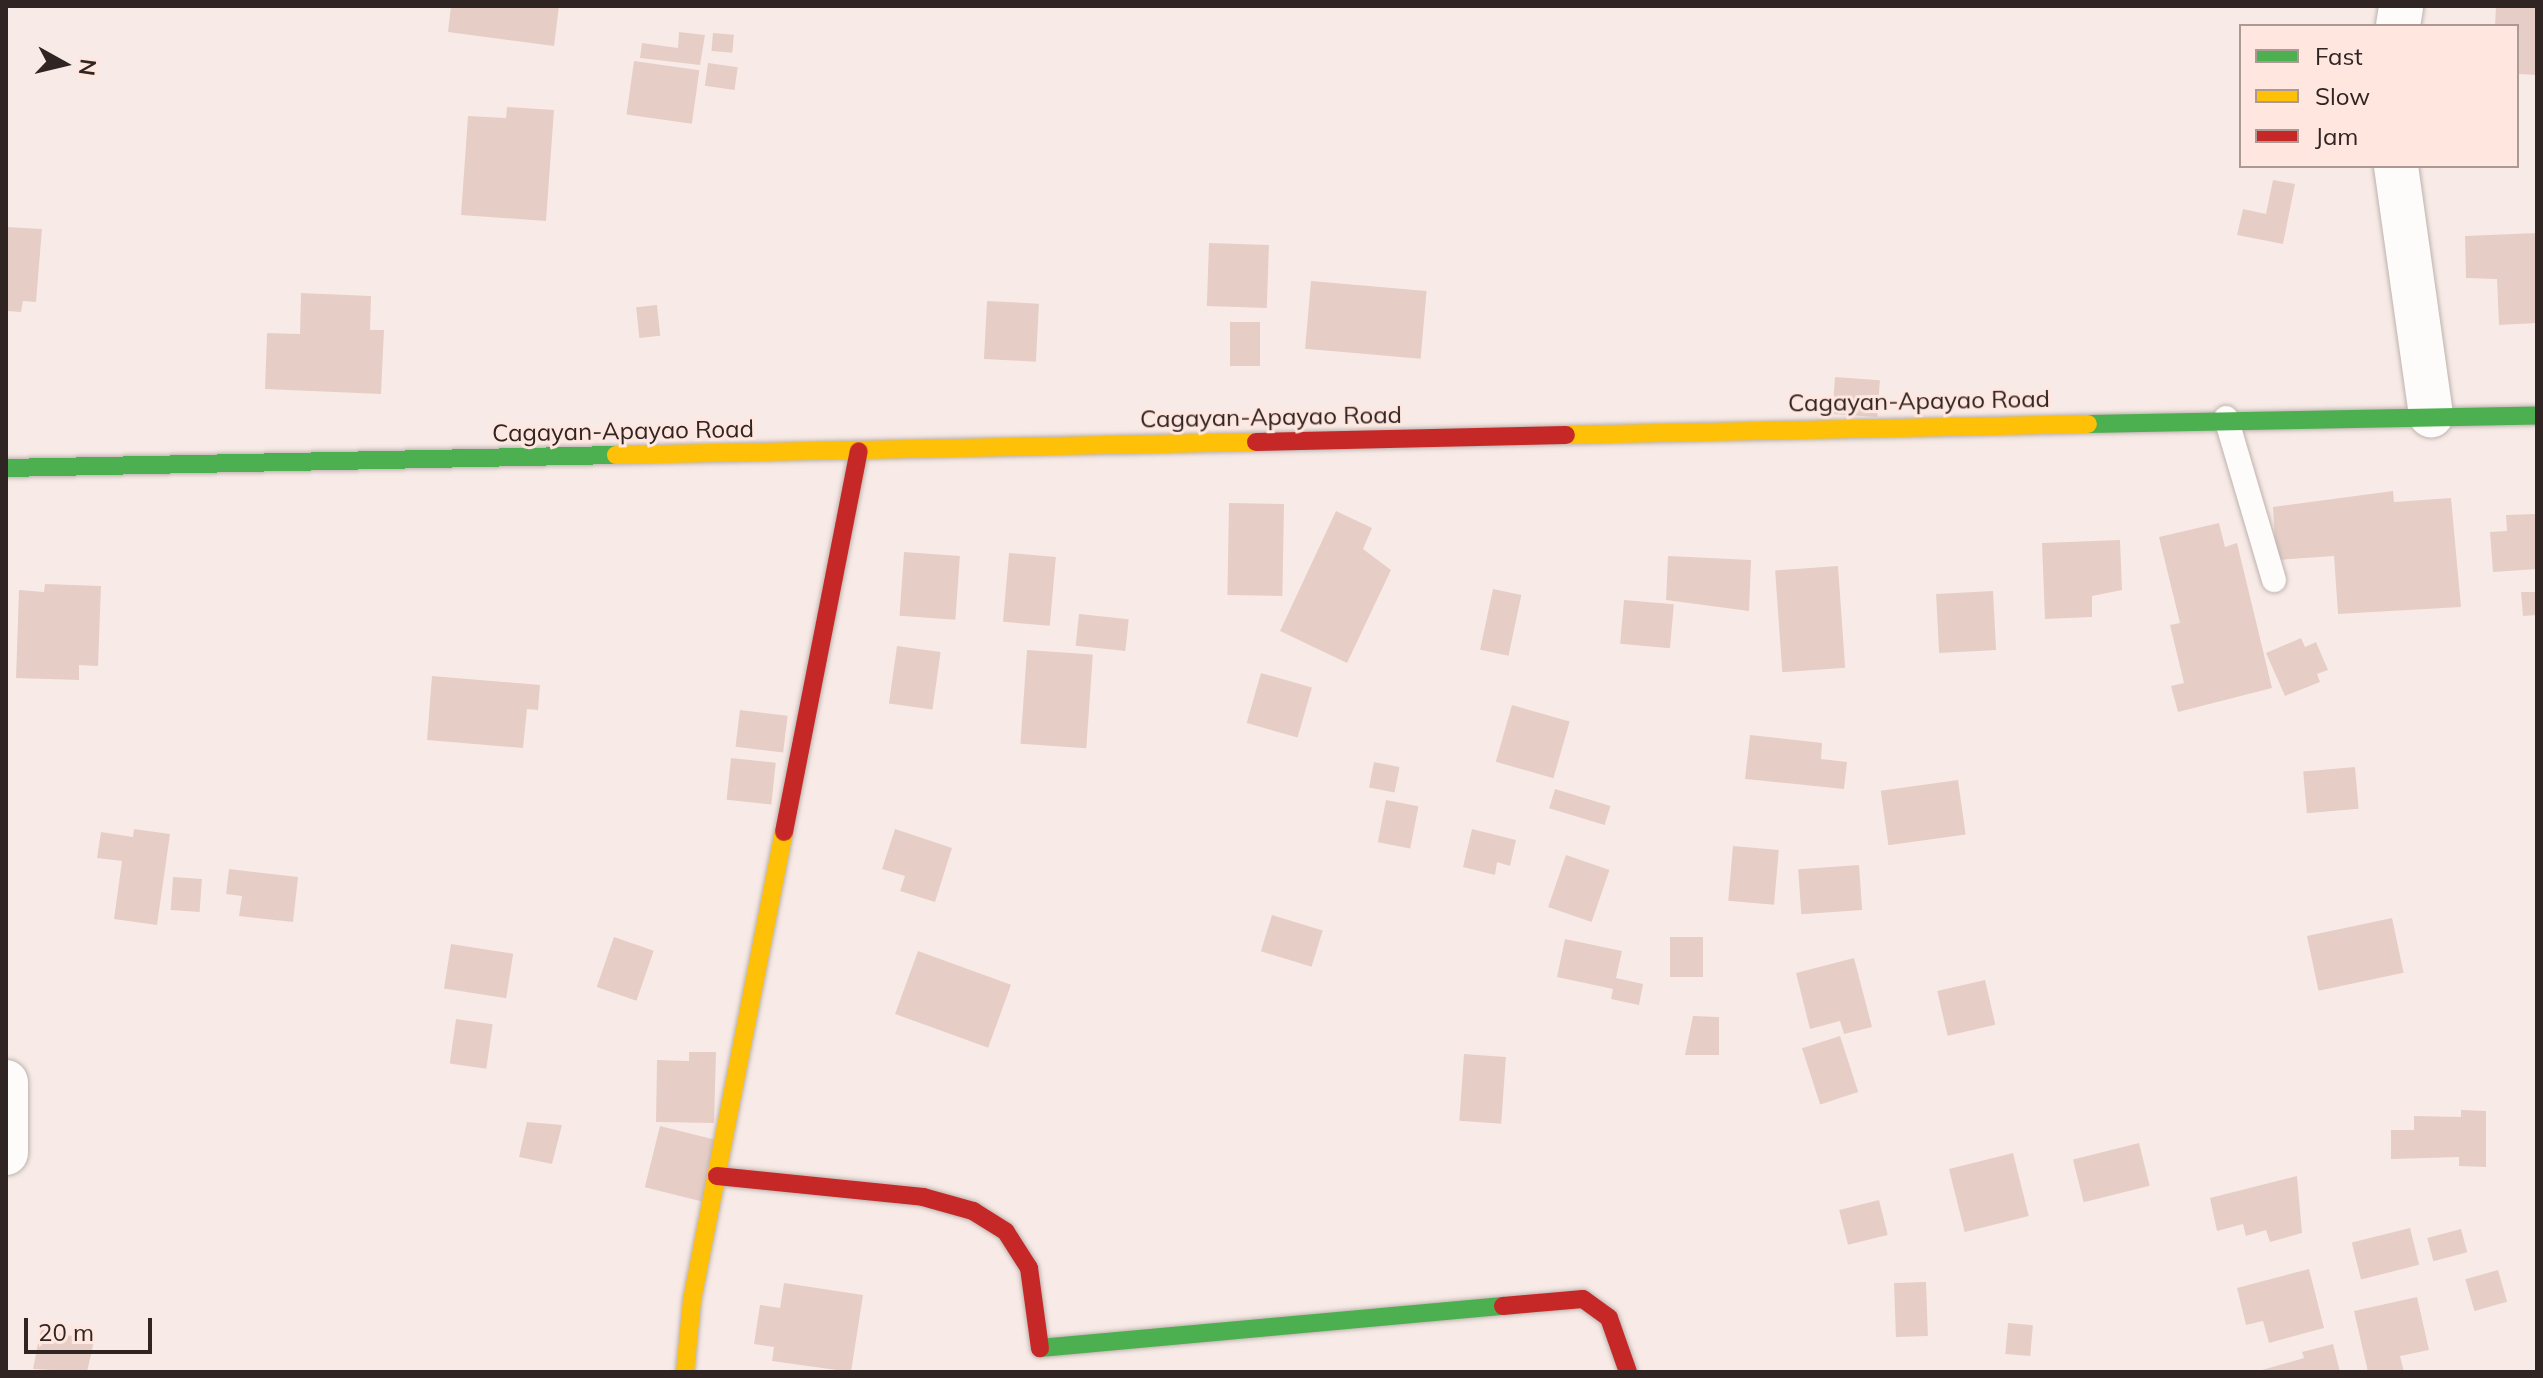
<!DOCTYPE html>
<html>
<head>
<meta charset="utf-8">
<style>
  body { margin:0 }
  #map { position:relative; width:2543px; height:1378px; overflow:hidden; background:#f8ebe7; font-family:Mulish,sans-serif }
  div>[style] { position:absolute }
  .building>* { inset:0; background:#e6cec7; transform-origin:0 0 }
  .roads { filter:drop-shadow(0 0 2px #bdb2ae) drop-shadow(0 0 2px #bdb2ae) }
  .lane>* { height:24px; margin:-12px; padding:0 12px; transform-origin:12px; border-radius:12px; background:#fefcfb }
  .street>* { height:44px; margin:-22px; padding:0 22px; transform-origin:22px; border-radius:22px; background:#fefcfb }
  .fast>* { height:18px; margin:-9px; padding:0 9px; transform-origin:9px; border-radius:9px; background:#4caf50 }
  .slow>* { height:18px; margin:-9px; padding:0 9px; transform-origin:9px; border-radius:9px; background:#ffc107 }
  .jam>* { height:18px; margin:-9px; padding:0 9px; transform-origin:9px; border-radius:9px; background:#c62828 }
  span { translate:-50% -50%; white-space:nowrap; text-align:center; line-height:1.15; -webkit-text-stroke:6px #ffe7e0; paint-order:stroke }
  .street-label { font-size:24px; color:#302522 }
  .frame { position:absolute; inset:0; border:8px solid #302522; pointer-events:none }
  .legend { position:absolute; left:2239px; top:24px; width:280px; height:144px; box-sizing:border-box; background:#ffe7e0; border:2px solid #ac9994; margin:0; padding:10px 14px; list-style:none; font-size:24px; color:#302522 }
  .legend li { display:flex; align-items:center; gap:16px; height:40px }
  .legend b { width:40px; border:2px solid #ac9994 }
  .north { position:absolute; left:24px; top:24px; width:80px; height:80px; -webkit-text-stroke:6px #ffe7e0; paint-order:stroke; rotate:98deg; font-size:22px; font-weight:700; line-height:32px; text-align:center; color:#302522 }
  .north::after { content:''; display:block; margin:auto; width:28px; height:36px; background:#302522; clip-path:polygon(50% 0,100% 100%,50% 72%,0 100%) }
  .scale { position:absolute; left:24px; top:1318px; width:128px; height:36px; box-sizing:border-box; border:4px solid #302522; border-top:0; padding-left:10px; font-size:24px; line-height:28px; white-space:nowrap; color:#302522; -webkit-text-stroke:6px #ffe7e0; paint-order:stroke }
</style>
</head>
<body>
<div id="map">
  <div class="building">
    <i style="clip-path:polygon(451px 6px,559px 6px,554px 46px,448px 32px)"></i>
    <i style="clip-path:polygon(2496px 6px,2537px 6px,2537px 75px,2517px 74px,2517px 26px,2495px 26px)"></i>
    <i style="clip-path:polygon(679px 32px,705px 35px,700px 65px,640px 58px,642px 43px,678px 48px)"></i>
    <i style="left:713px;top:33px;width:21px;height:18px;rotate:5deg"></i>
    <i style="left:634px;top:61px;width:66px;height:54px;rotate:8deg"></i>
    <i style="left:708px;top:63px;width:30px;height:23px;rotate:8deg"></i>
    <i style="clip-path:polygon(507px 107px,554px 110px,546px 221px,461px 215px,468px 116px,506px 118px)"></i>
    <i style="clip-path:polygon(2273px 180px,2295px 184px,2283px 244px,2237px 235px,2243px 209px,2266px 214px)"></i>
    <i style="clip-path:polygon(6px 227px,42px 229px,36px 302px,23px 301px,21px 312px,6px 311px)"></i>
    <i style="clip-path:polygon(2537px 233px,2537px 323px,2499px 325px,2497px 279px,2466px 278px,2465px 236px)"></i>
    <i style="left:1209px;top:243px;width:60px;height:63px;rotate:2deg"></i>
    <i style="left:1311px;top:281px;width:116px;height:68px;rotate:5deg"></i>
    <i style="clip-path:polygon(301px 293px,371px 296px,370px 330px,384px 330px,381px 394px,265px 389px,267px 333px,300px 334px)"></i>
    <i style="left:987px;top:301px;width:52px;height:58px;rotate:3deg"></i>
    <i style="left:657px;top:305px;width:31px;height:21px;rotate:84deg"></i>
    <i style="left:1230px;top:322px;width:30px;height:44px"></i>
    <i style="left:1835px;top:377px;width:45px;height:37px;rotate:4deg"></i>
    <i style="clip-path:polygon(2393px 491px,2394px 502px,2451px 498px,2461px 607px,2338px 614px,2334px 556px,2276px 560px,2273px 507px)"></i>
    <i style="left:1229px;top:503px;width:55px;height:92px;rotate:1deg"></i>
    <i style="clip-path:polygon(1336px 511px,1372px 528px,1363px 549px,1391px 570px,1347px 663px,1280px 631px)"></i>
    <i style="clip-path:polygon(2537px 514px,2537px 569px,2493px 572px,2490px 532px,2507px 531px,2506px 515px)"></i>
    <i style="clip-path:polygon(2219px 523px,2225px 547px,2237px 543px,2272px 688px,2178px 712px,2171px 686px,2184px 683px,2170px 625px,2180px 623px,2159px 537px)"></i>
    <i style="clip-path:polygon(2120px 540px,2122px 590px,2092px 596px,2092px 617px,2045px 619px,2042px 543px)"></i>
    <i style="left:904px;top:552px;width:56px;height:64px;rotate:4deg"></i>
    <i style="left:1009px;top:553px;width:47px;height:69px;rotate:5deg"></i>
    <i style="clip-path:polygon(1668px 556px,1751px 560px,1749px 611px,1666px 600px)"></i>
    <i style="left:1838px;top:566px;width:102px;height:63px;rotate:86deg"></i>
    <i style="clip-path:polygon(45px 584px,101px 586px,98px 666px,79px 665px,79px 680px,16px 678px,19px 590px,44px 592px)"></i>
    <i style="left:1493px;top:589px;width:29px;height:62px;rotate:12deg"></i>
    <i style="left:1993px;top:591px;width:59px;height:57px;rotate:87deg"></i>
    <i style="clip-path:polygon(2521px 592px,2537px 592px,2537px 615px,2523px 616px)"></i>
    <i style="left:1624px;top:600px;width:50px;height:44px;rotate:5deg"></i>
    <i style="left:1079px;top:614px;width:50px;height:32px;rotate:6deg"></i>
    <i style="clip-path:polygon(2301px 638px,2305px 647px,2316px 642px,2328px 670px,2317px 674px,2320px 682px,2285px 696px,2266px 653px)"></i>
    <i style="left:897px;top:646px;width:44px;height:58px;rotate:8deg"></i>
    <i style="left:1027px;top:650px;width:66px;height:94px;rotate:4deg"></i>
    <i style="left:1261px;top:673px;width:53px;height:52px;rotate:16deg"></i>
    <i style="clip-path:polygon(432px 676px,540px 685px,538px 710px,527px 709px,523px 748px,427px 740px)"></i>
    <i style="left:1512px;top:705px;width:60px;height:59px;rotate:16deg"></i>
    <i style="left:740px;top:710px;width:48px;height:37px;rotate:7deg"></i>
    <i style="clip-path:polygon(1750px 735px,1822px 743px,1821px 759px,1847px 762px,1844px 789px,1745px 779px)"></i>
    <i style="left:731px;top:758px;width:45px;height:42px;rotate:6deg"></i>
    <i style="left:1374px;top:762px;width:26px;height:26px;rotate:11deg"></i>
    <i style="left:2355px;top:767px;width:42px;height:52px;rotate:85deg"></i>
    <i style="left:1958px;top:780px;width:55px;height:78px;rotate:82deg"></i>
    <i style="left:1555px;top:789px;width:58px;height:20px;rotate:17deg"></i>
    <i style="left:1386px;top:800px;width:33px;height:43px;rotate:11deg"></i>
    <i style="clip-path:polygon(134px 829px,170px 834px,157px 925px,114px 919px,122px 861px,97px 858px,101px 832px,133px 837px)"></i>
    <i style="clip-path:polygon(895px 829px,952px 848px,935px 902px,900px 891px,905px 876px,882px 869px)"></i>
    <i style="clip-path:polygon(1472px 829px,1516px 840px,1510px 866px,1497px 862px,1495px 875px,1463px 867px)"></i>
    <i style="left:1733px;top:846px;width:46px;height:55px;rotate:5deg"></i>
    <i style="left:1566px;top:855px;width:46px;height:55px;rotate:19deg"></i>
    <i style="left:1859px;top:865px;width:45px;height:61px;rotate:86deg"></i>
    <i style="clip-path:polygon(229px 869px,298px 877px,293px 922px,239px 916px,242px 896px,226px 894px)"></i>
    <i style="left:173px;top:877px;width:29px;height:33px;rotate:4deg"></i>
    <i style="left:1272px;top:915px;width:53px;height:38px;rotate:17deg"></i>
    <i style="left:2392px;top:918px;width:56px;height:87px;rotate:78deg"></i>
    <i style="left:614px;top:937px;width:42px;height:53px;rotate:19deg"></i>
    <i style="left:1703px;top:937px;width:40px;height:33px;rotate:90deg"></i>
    <i style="clip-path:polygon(1565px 939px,1622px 951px,1616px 978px,1643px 984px,1639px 1005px,1611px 999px,1613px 989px,1557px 977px)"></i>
    <i style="left:451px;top:944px;width:63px;height:45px;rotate:9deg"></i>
    <i style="left:918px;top:951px;width:99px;height:67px;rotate:20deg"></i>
    <i style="clip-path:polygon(1854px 958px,1872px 1027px,1844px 1034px,1840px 1021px,1810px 1029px,1796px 973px)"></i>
    <i style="left:1985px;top:980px;width:46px;height:49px;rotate:77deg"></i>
    <i style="clip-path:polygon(1693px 1016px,1719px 1017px,1719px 1055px,1685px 1055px)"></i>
    <i style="left:456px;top:1019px;width:37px;height:45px;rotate:8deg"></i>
    <i style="left:1840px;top:1036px;width:59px;height:40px;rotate:72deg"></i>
    <i style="clip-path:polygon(689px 1052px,716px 1052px,714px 1123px,656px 1122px,657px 1060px,689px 1061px)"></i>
    <i style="left:1464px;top:1054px;width:42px;height:67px;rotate:4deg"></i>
    <i style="clip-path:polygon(2461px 1110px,2486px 1111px,2486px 1167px,2459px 1166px,2459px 1157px,2391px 1159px,2391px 1130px,2414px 1130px,2414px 1116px,2461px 1117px)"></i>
    <i style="clip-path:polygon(527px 1122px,562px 1125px,552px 1164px,519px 1157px)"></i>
    <i style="left:660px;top:1126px;width:60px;height:63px;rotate:14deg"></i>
    <i style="left:2139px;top:1143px;width:44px;height:68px;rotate:76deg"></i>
    <i style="left:2013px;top:1153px;width:65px;height:66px;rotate:76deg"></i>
    <i style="clip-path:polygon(2297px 1176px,2302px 1233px,2270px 1242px,2266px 1230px,2246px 1236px,2243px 1224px,2217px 1231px,2210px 1198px)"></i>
    <i style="left:1879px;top:1200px;width:36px;height:41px;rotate:76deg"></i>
    <i style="left:2410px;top:1228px;width:38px;height:60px;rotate:76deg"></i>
    <i style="left:2461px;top:1229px;width:24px;height:35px;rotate:75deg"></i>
    <i style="clip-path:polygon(2309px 1269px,2324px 1328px,2269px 1343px,2263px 1321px,2246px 1325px,2237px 1288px)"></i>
    <i style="left:2498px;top:1270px;width:33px;height:34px;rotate:74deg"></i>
    <i style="left:1926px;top:1282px;width:54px;height:32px;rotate:88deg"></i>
    <i style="clip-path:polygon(784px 1283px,863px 1295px,851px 1372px,772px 1361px,774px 1347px,754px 1344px,760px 1305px,780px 1308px)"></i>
    <i style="clip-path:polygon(2417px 1297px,2429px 1350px,2400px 1356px,2404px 1372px,2368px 1372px,2354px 1311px)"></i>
    <i style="left:2008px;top:1323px;width:25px;height:31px;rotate:5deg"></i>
    <i style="clip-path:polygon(41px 1329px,94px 1341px,87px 1372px,33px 1369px)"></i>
    <i style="clip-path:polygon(2333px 1344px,2340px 1372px,2255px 1372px,2304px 1358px,2302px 1352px)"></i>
  </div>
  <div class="roads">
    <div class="lane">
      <i style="left:2226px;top:418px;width:169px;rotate:73.5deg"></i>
    </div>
    <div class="street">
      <i style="left:2398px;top:26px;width:20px;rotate:-81deg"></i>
      <i style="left:2396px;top:166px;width:252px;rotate:82deg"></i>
      <i style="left:6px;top:1082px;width:71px;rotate:90deg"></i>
    </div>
    <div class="fast">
      <i style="left:2088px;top:424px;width:449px;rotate:-1.1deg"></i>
      <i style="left:6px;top:468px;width:610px;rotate:-1.22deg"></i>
      <i style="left:1040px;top:1348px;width:465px;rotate:-5.2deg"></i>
    </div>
    <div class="slow">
      <i style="left:1566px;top:435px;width:522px;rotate:-1.21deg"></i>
      <i style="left:616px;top:455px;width:640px;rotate:-1.16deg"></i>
      <i style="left:685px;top:1372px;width:72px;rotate:-84.4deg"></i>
      <i style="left:692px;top:1300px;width:477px;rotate:-78.9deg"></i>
    </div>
    <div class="jam">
      <i style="left:1256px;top:442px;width:310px;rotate:-1.3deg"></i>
      <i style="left:784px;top:832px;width:388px;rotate:-78.9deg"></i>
      <i style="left:717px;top:1176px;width:207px;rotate:5.8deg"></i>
      <i style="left:923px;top:1197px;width:52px;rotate:15.6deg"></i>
      <i style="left:973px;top:1211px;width:39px;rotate:32deg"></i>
      <i style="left:1006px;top:1232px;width:43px;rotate:57.4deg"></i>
      <i style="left:1029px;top:1268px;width:81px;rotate:82.2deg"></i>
      <i style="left:1503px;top:1306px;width:80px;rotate:-5deg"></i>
      <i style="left:1583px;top:1299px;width:32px;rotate:36deg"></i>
      <i style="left:1609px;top:1318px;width:57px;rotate:70.6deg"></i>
    </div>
  </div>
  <div class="street-label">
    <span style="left:1919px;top:401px;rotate:-1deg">Cagayan-Apayao Road</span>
    <span style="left:1271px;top:417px;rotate:-1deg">Cagayan-Apayao Road</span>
    <span style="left:623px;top:431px;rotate:-1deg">Cagayan-Apayao Road</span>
  </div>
  <div class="frame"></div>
  <ul class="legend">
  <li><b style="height:10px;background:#4caf50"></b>Fast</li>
  <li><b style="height:10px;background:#ffc107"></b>Slow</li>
  <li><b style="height:10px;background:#c62828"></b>Jam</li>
  </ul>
  <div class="north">N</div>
  <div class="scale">20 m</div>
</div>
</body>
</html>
